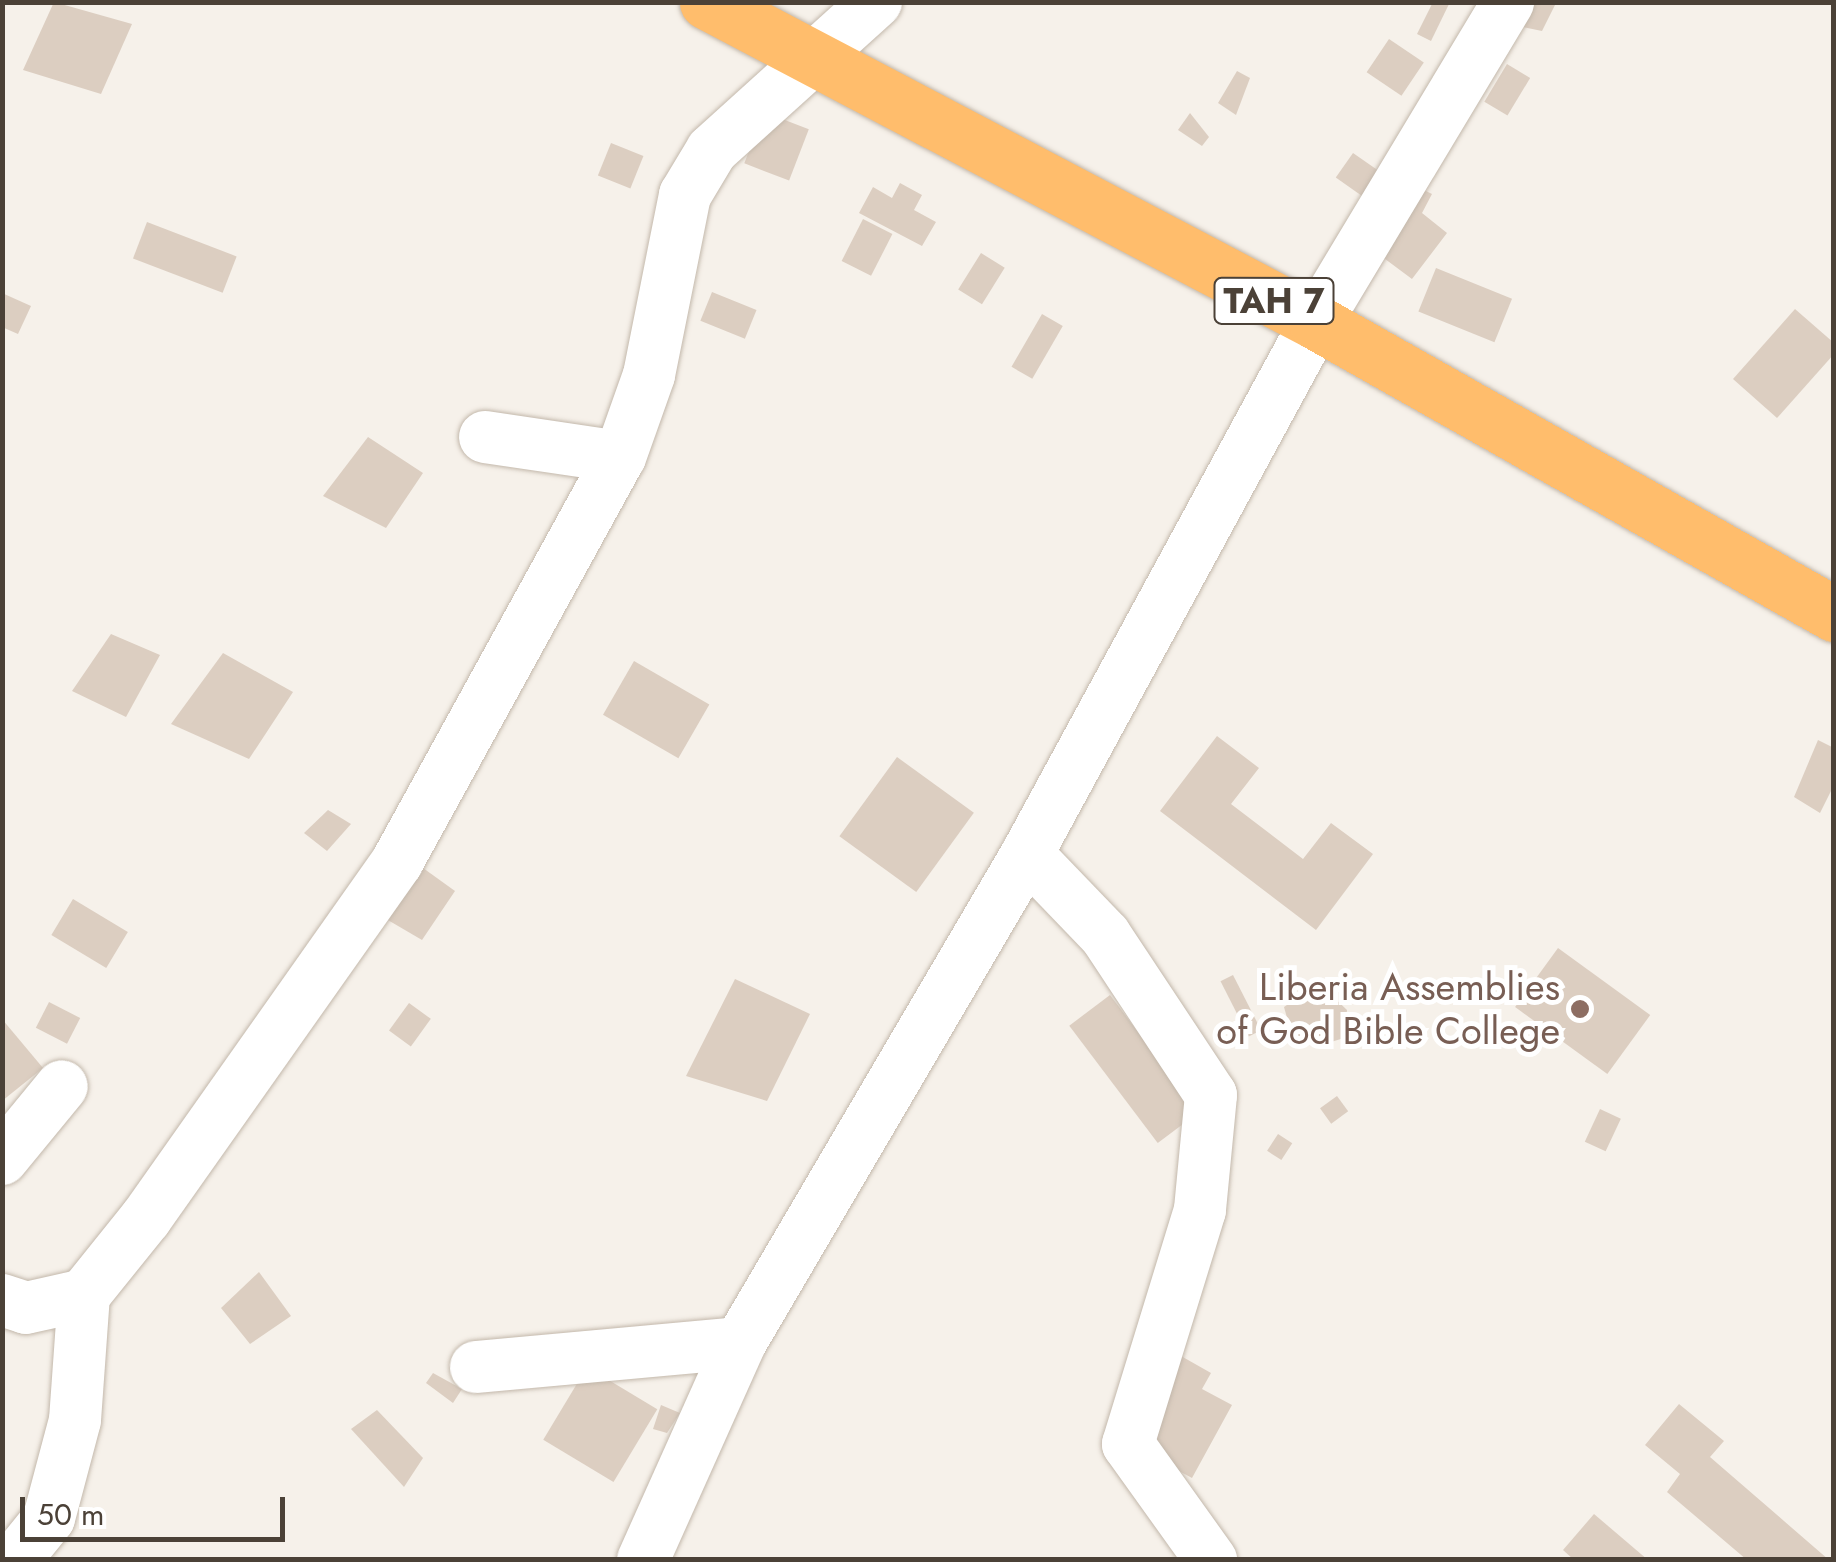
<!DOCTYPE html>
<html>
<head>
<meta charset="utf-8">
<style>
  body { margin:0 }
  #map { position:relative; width:1836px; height:1562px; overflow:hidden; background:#f6f1ea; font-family:Jost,sans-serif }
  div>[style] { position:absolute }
  .building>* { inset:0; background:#dccec1; transform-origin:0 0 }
  .roads { filter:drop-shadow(0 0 2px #c3b8ab) drop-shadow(0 0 2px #c3b8ab) }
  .minor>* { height:52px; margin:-26px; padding:0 26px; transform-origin:26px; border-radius:26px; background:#fff }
  .highway>* { height:55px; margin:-27.5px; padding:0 27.5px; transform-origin:27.5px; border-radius:27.5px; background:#ffbd6c }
  .dots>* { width:28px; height:28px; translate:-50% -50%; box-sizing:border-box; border:5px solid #fff; border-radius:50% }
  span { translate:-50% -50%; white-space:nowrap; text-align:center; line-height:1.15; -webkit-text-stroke:10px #fff; paint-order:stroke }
  .shield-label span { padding:2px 8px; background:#fff; border:2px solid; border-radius:8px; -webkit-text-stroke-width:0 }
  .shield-label { font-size:35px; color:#4b4137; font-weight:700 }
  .education-label { font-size:38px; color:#785e54 }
  .right { translate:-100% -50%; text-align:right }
  .frame { position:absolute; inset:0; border:5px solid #4b4137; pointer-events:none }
  .scale { position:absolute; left:20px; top:1497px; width:265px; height:45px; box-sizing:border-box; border:5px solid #4b4137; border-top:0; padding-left:12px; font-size:30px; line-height:35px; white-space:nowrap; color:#4b4137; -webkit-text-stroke:8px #fff; paint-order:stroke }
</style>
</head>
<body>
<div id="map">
  <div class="building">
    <i style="clip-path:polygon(54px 2px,132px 24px,101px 94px,23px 70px)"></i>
    <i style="clip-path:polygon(1433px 2px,1450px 2px,1431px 41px,1417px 34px)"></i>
    <i style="clip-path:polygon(1535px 2px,1555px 5px,1542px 31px,1523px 27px)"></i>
    <i style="left:1389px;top:39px;width:42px;height:40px;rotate:34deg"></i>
    <i style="left:1507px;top:64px;width:27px;height:44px;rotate:31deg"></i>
    <i style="clip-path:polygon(1237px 71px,1250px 78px,1236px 115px,1218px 103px)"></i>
    <i style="left:764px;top:112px;width:48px;height:55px;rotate:21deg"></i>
    <i style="clip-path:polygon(1190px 113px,1209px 137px,1202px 146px,1178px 130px)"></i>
    <i style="left:611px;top:143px;width:35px;height:35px;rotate:22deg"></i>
    <i style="left:1353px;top:153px;width:32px;height:30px;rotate:35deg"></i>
    <i style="clip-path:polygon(900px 183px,922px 195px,914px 210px,936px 222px,922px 246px,859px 213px,873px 187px,892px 198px)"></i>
    <i style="clip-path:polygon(1416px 186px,1432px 194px,1422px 213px,1447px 233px,1412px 279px,1373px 250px)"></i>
    <i style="left:863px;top:219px;width:33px;height:47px;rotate:27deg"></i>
    <i style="left:147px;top:222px;width:96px;height:39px;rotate:21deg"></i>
    <i style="left:981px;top:253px;width:28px;height:43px;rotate:32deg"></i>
    <i style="left:1436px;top:268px;width:82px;height:47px;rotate:22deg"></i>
    <i style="left:712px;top:292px;width:48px;height:31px;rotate:22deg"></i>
    <i style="clip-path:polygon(2px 293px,31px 306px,18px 334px,2px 327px)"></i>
    <i style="clip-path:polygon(1795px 309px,1834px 343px,1834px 354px,1777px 418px,1733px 379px)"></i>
    <i style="left:1042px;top:314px;width:24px;height:61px;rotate:30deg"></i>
    <i style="clip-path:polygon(368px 437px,423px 473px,386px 528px,323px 496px)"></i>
    <i style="clip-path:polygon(111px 634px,160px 655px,126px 717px,72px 691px)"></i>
    <i style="clip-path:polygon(223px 653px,293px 692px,249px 759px,171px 724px)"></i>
    <i style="left:634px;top:661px;width:87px;height:62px;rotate:30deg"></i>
    <i style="clip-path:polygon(1217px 736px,1259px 768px,1231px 804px,1303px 859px,1331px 823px,1373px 854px,1316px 930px,1160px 811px)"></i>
    <i style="clip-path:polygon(1818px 740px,1834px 748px,1834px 785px,1820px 813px,1794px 797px)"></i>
    <i style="left:897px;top:757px;width:95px;height:98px;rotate:36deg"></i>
    <i style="clip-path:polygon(328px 810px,351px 824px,327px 851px,304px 833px)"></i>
    <i style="clip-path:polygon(423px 868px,455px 891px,422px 940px,381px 916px)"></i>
    <i style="left:73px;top:899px;width:64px;height:42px;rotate:31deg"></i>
    <i style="left:1558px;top:948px;width:114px;height:73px;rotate:36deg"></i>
    <i style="left:1233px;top:975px;width:62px;height:14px;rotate:63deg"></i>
    <i style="clip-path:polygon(735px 979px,810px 1014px,767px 1101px,686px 1076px)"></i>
    <i style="clip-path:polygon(1319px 983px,1347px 1010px,1344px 1038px,1318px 1046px,1291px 1032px,1284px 1007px)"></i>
    <i style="left:1110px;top:995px;width:147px;height:51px;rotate:53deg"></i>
    <i style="left:49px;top:1002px;width:35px;height:29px;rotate:27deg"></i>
    <i style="left:409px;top:1003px;width:27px;height:34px;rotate:36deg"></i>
    <i style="clip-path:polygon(2px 1019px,43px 1068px,2px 1101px)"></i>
    <i style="left:1337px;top:1096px;width:19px;height:21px;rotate:54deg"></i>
    <i style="left:1600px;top:1109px;width:23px;height:36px;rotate:25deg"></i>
    <i style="left:1278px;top:1134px;width:17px;height:20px;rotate:33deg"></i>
    <i style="clip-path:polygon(259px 1272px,291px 1316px,250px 1344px,221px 1308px)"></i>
    <i style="clip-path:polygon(1181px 1356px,1211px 1373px,1202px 1389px,1232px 1405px,1192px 1478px,1131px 1445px)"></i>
    <i style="left:587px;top:1367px;width:82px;height:85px;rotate:31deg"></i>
    <i style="clip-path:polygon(433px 1373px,462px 1389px,453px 1403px,426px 1383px)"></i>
    <i style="clip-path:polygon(1679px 1404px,1724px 1441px,1710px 1457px,1829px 1560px,1747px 1560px,1667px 1492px,1680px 1474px,1645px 1445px)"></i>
    <i style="clip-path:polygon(661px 1405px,680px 1413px,667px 1433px,653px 1429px)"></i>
    <i style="clip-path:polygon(377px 1410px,423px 1458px,404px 1487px,351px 1429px)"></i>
    <i style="clip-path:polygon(1594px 1514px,1648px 1560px,1574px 1560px,1563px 1550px)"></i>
  </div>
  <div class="roads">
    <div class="minor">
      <i style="left:485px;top:437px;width:136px;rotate:8.4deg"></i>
      <i style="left:620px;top:457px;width:87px;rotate:-70.5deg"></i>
      <i style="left:649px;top:375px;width:184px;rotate:-78.7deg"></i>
      <i style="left:685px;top:195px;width:52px;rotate:-59deg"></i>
      <i style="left:712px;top:150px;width:221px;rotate:-42.1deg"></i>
      <i style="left:1027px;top:854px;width:112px;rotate:46.1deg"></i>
      <i style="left:1105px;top:935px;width:192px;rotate:56.5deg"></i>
      <i style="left:1211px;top:1095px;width:116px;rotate:95.5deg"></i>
      <i style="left:1200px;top:1210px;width:245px;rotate:107.1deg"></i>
      <i style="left:1128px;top:1444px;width:143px;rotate:54.4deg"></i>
      <i style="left:2px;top:1159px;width:94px;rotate:-50.6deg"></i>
      <i style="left:2px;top:1300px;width:25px;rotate:18deg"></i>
      <i style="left:26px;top:1308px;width:59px;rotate:-12.6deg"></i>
      <i style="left:84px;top:1295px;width:99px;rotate:-51.2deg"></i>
      <i style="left:146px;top:1218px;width:436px;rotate:-54.8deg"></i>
      <i style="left:397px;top:862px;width:462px;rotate:-61.2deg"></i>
      <i style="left:476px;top:1367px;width:265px;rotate:-5.2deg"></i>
      <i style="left:15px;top:1560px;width:54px;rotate:-51deg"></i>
      <i style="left:49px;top:1518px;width:101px;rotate:-75.1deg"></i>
      <i style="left:75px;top:1420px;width:125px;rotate:-85.9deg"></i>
      <i style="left:643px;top:1560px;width:238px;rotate:-65.9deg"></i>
      <i style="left:740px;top:1343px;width:567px;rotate:-59.59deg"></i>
      <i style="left:1027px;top:854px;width:605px;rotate:-61.49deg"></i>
      <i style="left:1316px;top:322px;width:373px;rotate:-59deg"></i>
    </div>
    <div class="highway">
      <i style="left:707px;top:2px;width:688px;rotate:27.72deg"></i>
      <i style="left:1316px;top:322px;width:595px;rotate:29.41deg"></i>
    </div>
  </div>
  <div class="dots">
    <i style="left:1580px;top:1009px;background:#8d6e63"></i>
  </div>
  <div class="shield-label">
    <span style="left:1274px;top:301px">TAH 7</span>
  </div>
  <div class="education-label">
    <span class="right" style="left:1560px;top:1009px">Liberia Assemblies<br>of God Bible College</span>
  </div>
  <div class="frame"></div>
  <div class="scale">50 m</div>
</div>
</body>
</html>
